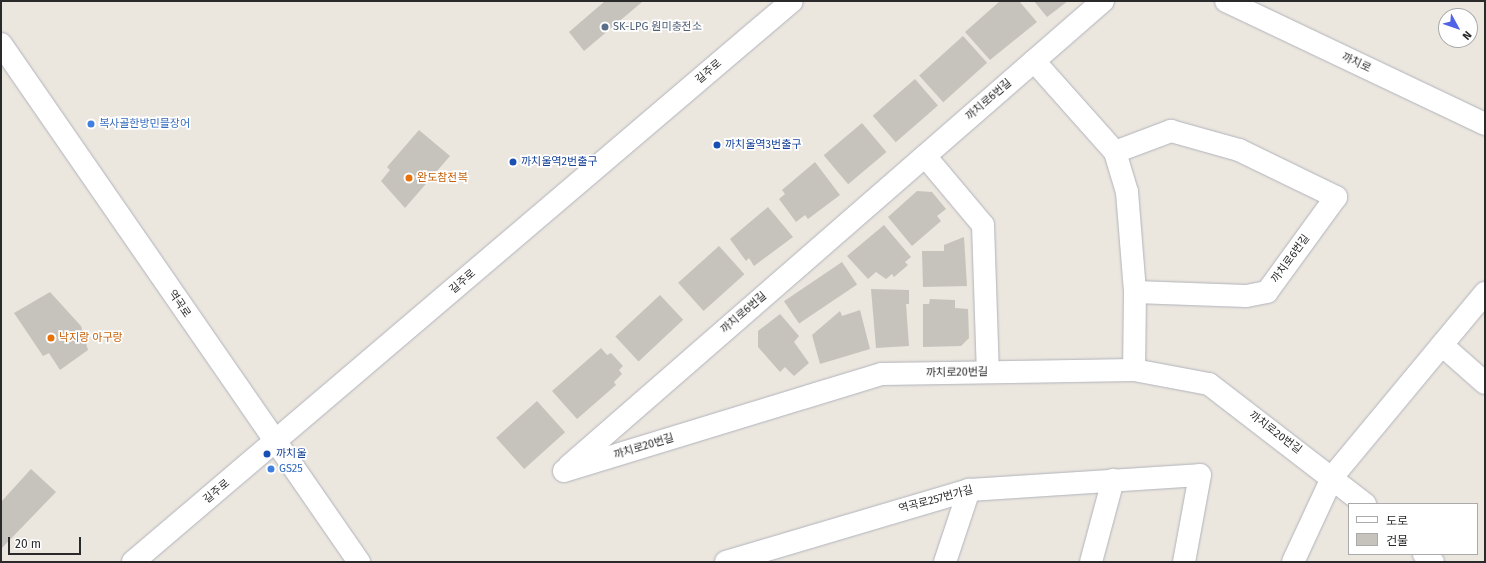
<!DOCTYPE html>
<html>
<head>
<meta charset="utf-8">
<style>
  body { margin:0 }
  #map { position:relative; width:1486px; height:563px; overflow:hidden; background:#ebe6de; font-family:"Fira Sans","Noto Sans KR",sans-serif }
  div>[style] { position:absolute }
  .building>* { inset:0; background:#c6c3bd; transform-origin:0 0 }
  .roads { filter:drop-shadow(0 0 1px #b1b3bc) drop-shadow(0 0 1px #b1b3bc) }
  .street>* { height:22px; margin:-11px; padding:0 11px; transform-origin:11px; border-radius:11px; background:#fff }
  .secondary>* { height:22px; margin:-11px; padding:0 11px; transform-origin:11px; border-radius:11px; background:#fff }
  .dots>* { width:11px; height:11px; translate:-50% -50%; box-sizing:border-box; border:2px solid #fff; border-radius:50% }
  span { translate:-50% -50%; white-space:nowrap; text-align:center; line-height:1.15; -webkit-text-stroke:3.5px #fff; paint-order:stroke }
  .service-label { font-size:11px; color:#4e5e75 }
  .left { translate:0 -50%; text-align:left }
  .street-label { font-size:11px; color:#2a2a2a }
  .shop-label { font-size:11px; color:#366cbe }
  .transit-label { font-size:11px; color:#164399 }
  .food-label { font-size:11px; color:#c56008 }
  .frame { position:absolute; inset:0; border:2px solid #2a2a2a; pointer-events:none }
  .legend { position:absolute; left:1348px; top:503px; width:130px; height:52px; box-sizing:border-box; background:#fff; border:1px solid #aaa; margin:0; padding:5px 7px; list-style:none; font-size:12px; color:#2a2a2a }
  .legend li { display:flex; align-items:center; gap:8px; height:20px }
  .legend b { width:20px; border:1px solid #aaa }
  .north { position:absolute; left:1438px; top:8px; width:40px; height:40px; box-sizing:border-box; background:#fff; border:1px solid #aaa; border-radius:50%; rotate:130deg; font-size:11px; font-weight:700; line-height:16px; text-align:center; color:#2a2a2a }
  .north::after { content:''; display:block; margin:auto; width:14px; height:18px; background:#5062e6; clip-path:polygon(50% 0,100% 100%,50% 72%,0 100%) }
  .scale { position:absolute; left:8px; top:537px; width:73px; height:18px; box-sizing:border-box; border:2px solid #2a2a2a; border-top:0; padding-left:5px; font-size:12px; line-height:14px; white-space:nowrap; color:#2a2a2a; -webkit-text-stroke:3px #fff; paint-order:stroke }
</style>
</head>
<body>
<div id="map">
  <div class="building">
    <i style="clip-path:polygon(605px 1px,642px 2px,584px 51px,569px 32px)"></i>
    <i style="clip-path:polygon(1000px 1px,1019px 1px,1037px 22px,990px 60px,965px 32px)"></i>
    <i style="clip-path:polygon(1034px 1px,1068px 1px,1047px 17px)"></i>
    <i style="left:963px;top:36px;width:36px;height:59px;rotate:48deg"></i>
    <i style="left:915px;top:79px;width:35px;height:56px;rotate:49deg"></i>
    <i style="left:862px;top:123px;width:38px;height:50px;rotate:50deg"></i>
    <i style="clip-path:polygon(419px 130px,450px 156px,405px 208px,381px 181px,390px 170px,387px 167px)"></i>
    <i style="clip-path:polygon(815px 162px,840px 195px,808px 219px,805px 215px,796px 222px,779px 199px,785px 194px,782px 190px)"></i>
    <i style="clip-path:polygon(917px 191px,932px 192px,946px 209px,937px 216px,941px 221px,912px 246px,888px 217px)"></i>
    <i style="clip-path:polygon(768px 207px,793px 237px,754px 266px,749px 258px,746px 261px,730px 239px)"></i>
    <i style="clip-path:polygon(884px 225px,911px 257px,905px 262px,908px 265px,894px 277px,892px 274px,886px 279px,876px 272px,868px 279px,847px 256px)"></i>
    <i style="clip-path:polygon(964px 237px,967px 286px,923px 287px,922px 251px,944px 251px,944px 245px)"></i>
    <i style="left:719px;top:246px;width:38px;height:55px;rotate:48deg"></i>
    <i style="left:842px;top:262px;width:27px;height:70px;rotate:56deg"></i>
    <i style="clip-path:polygon(871px 289px,909px 290px,909px 304px,906px 304px,909px 346px,876px 348px)"></i>
    <i style="clip-path:polygon(50px 292px,81px 326px,88px 350px,60px 370px,49px 353px,43px 356px,14px 313px)"></i>
    <i style="left:660px;top:295px;width:34px;height:61px;rotate:47deg"></i>
    <i style="clip-path:polygon(930px 299px,955px 300px,955px 308px,968px 309px,969px 338px,961px 346px,923px 347px,923px 304px,929px 304px)"></i>
    <i style="clip-path:polygon(860px 310px,870px 349px,820px 364px,812px 335px,840px 311px,842px 316px)"></i>
    <i style="clip-path:polygon(780px 314px,799px 336px,794px 342px,809px 363px,794px 376px,785px 367px,780px 372px,758px 347px,758px 331px)"></i>
    <i style="clip-path:polygon(601px 348px,607px 355px,611px 353px,623px 366px,619px 370px,622px 374px,614px 382px,616px 385px,577px 419px,552px 391px)"></i>
    <i style="left:537px;top:401px;width:42px;height:55px;rotate:48deg"></i>
    <i style="clip-path:polygon(31px 469px,56px 492px,1px 549px,1px 502px)"></i>
  </div>
  <div class="roads">
    <div class="street">
      <i style="left:1034px;top:61px;width:122px;rotate:48.3deg"></i>
      <i style="left:1115px;top:152px;width:42px;rotate:73.3deg"></i>
      <i style="left:1127px;top:192px;width:100px;rotate:85.4deg"></i>
      <i style="left:1135px;top:292px;width:78px;rotate:90.7deg"></i>
      <i style="left:1115px;top:152px;width:60px;rotate:-20.6deg"></i>
      <i style="left:1171px;top:131px;width:71px;rotate:15.6deg"></i>
      <i style="left:1239px;top:150px;width:108px;rotate:25.9deg"></i>
      <i style="left:1336px;top:197px;width:117px;rotate:126deg"></i>
      <i style="left:1267px;top:292px;width:21px;rotate:169deg"></i>
      <i style="left:1246px;top:296px;width:111px;rotate:-177.9deg"></i>
      <i style="left:925px;top:156px;width:90px;rotate:50deg"></i>
      <i style="left:983px;top:225px;width:147px;rotate:88.1deg"></i>
      <i style="left:1442px;top:345px;width:57px;rotate:41.5deg"></i>
      <i style="left:569px;top:466px;width:708px;rotate:-41.05deg"></i>
      <i style="left:564px;top:471px;width:332px;rotate:-17deg"></i>
      <i style="left:882px;top:374px;width:252px;rotate:-0.9deg"></i>
      <i style="left:1134px;top:370px;width:76px;rotate:10.6deg"></i>
      <i style="left:1209px;top:384px;width:197px;rotate:37.6deg"></i>
      <i style="left:1424px;top:554px;width:12px;rotate:42deg"></i>
      <i style="left:726px;top:562px;width:253px;rotate:-16.5deg"></i>
      <i style="left:969px;top:490px;width:231px;rotate:-3.7deg"></i>
      <i style="left:1200px;top:475px;width:88px;rotate:100.4deg"></i>
      <i style="left:945px;top:562px;width:76px;rotate:-71.6deg"></i>
      <i style="left:1091px;top:562px;width:85px;rotate:-75deg"></i>
      <i style="left:1293px;top:562px;width:95px;rotate:-65.1deg"></i>
      <i style="left:1333px;top:476px;width:238px;rotate:-50.3deg"></i>
    </div>
    <div class="secondary">
      <i style="left:1226px;top:1px;width:287px;rotate:25.4deg"></i>
      <i style="left:1px;top:44px;width:630px;rotate:55.35deg"></i>
      <i style="left:133px;top:562px;width:865px;rotate:-40.41deg"></i>
    </div>
  </div>
  <div class="dots">
    <i style="left:605px;top:27px;background:#5c6f8a"></i>
    <i style="left:91px;top:124px;background:#3f7fe0"></i>
    <i style="left:717px;top:145px;background:#1a4fb4"></i>
    <i style="left:513px;top:162px;background:#1a4fb4"></i>
    <i style="left:409px;top:178px;background:#e8710a"></i>
    <i style="left:51px;top:338px;background:#e8710a"></i>
    <i style="left:267px;top:454px;background:#1a4fb4"></i>
    <i style="left:271px;top:469px;background:#3f7fe0"></i>
  </div>
  <div class="service-label">
    <span class="left" style="left:613px;top:27px">SK-LPG 원미충전소</span>
  </div>
  <div class="street-label">
    <span style="left:1356px;top:63px;rotate:25deg">까치로</span>
    <span style="left:709px;top:72px;rotate:-41deg">길주로</span>
    <span style="left:989px;top:100px;rotate:-41deg">까치로6번길</span>
    <span style="left:1291px;top:259px;rotate:-54deg">까치로6번길</span>
    <span style="left:463px;top:282px;rotate:-41deg">길주로</span>
    <span style="left:179px;top:304px;rotate:56deg">역곡로</span>
    <span style="left:744px;top:313px;rotate:-41deg">까치로6번길</span>
    <span style="left:957px;top:373px;rotate:-1deg">까치로20번길</span>
    <span style="left:1275px;top:433px;rotate:37deg">까치로20번길</span>
    <span style="left:644px;top:447px;rotate:-17deg">까치로20번길</span>
    <span style="left:217px;top:492px;rotate:-40deg">길주로</span>
    <span style="left:936px;top:500px;rotate:-15deg">역곡로257번가길</span>
  </div>
  <div class="shop-label">
    <span class="left" style="left:99px;top:124px">복사골한방민믈장어</span>
    <span class="left" style="left:279px;top:469px">GS25</span>
  </div>
  <div class="transit-label">
    <span class="left" style="left:725px;top:145px">까치울역3번출구</span>
    <span class="left" style="left:521px;top:162px">까치울역2번출구</span>
    <span class="left" style="left:276px;top:454px">까치울</span>
  </div>
  <div class="food-label">
    <span class="left" style="left:417px;top:178px">완도참전복</span>
    <span class="left" style="left:59px;top:338px">낙지랑 아구랑</span>
  </div>
  <div class="frame"></div>
  <ul class="legend">
  <li><b style="height:5px;background:#fff"></b>도로</li>
  <li><b style="height:11px;background:#c6c3bd"></b>건물</li>
  </ul>
  <div class="north">N</div>
  <div class="scale">20 m</div>
</div>
</body>
</html>
